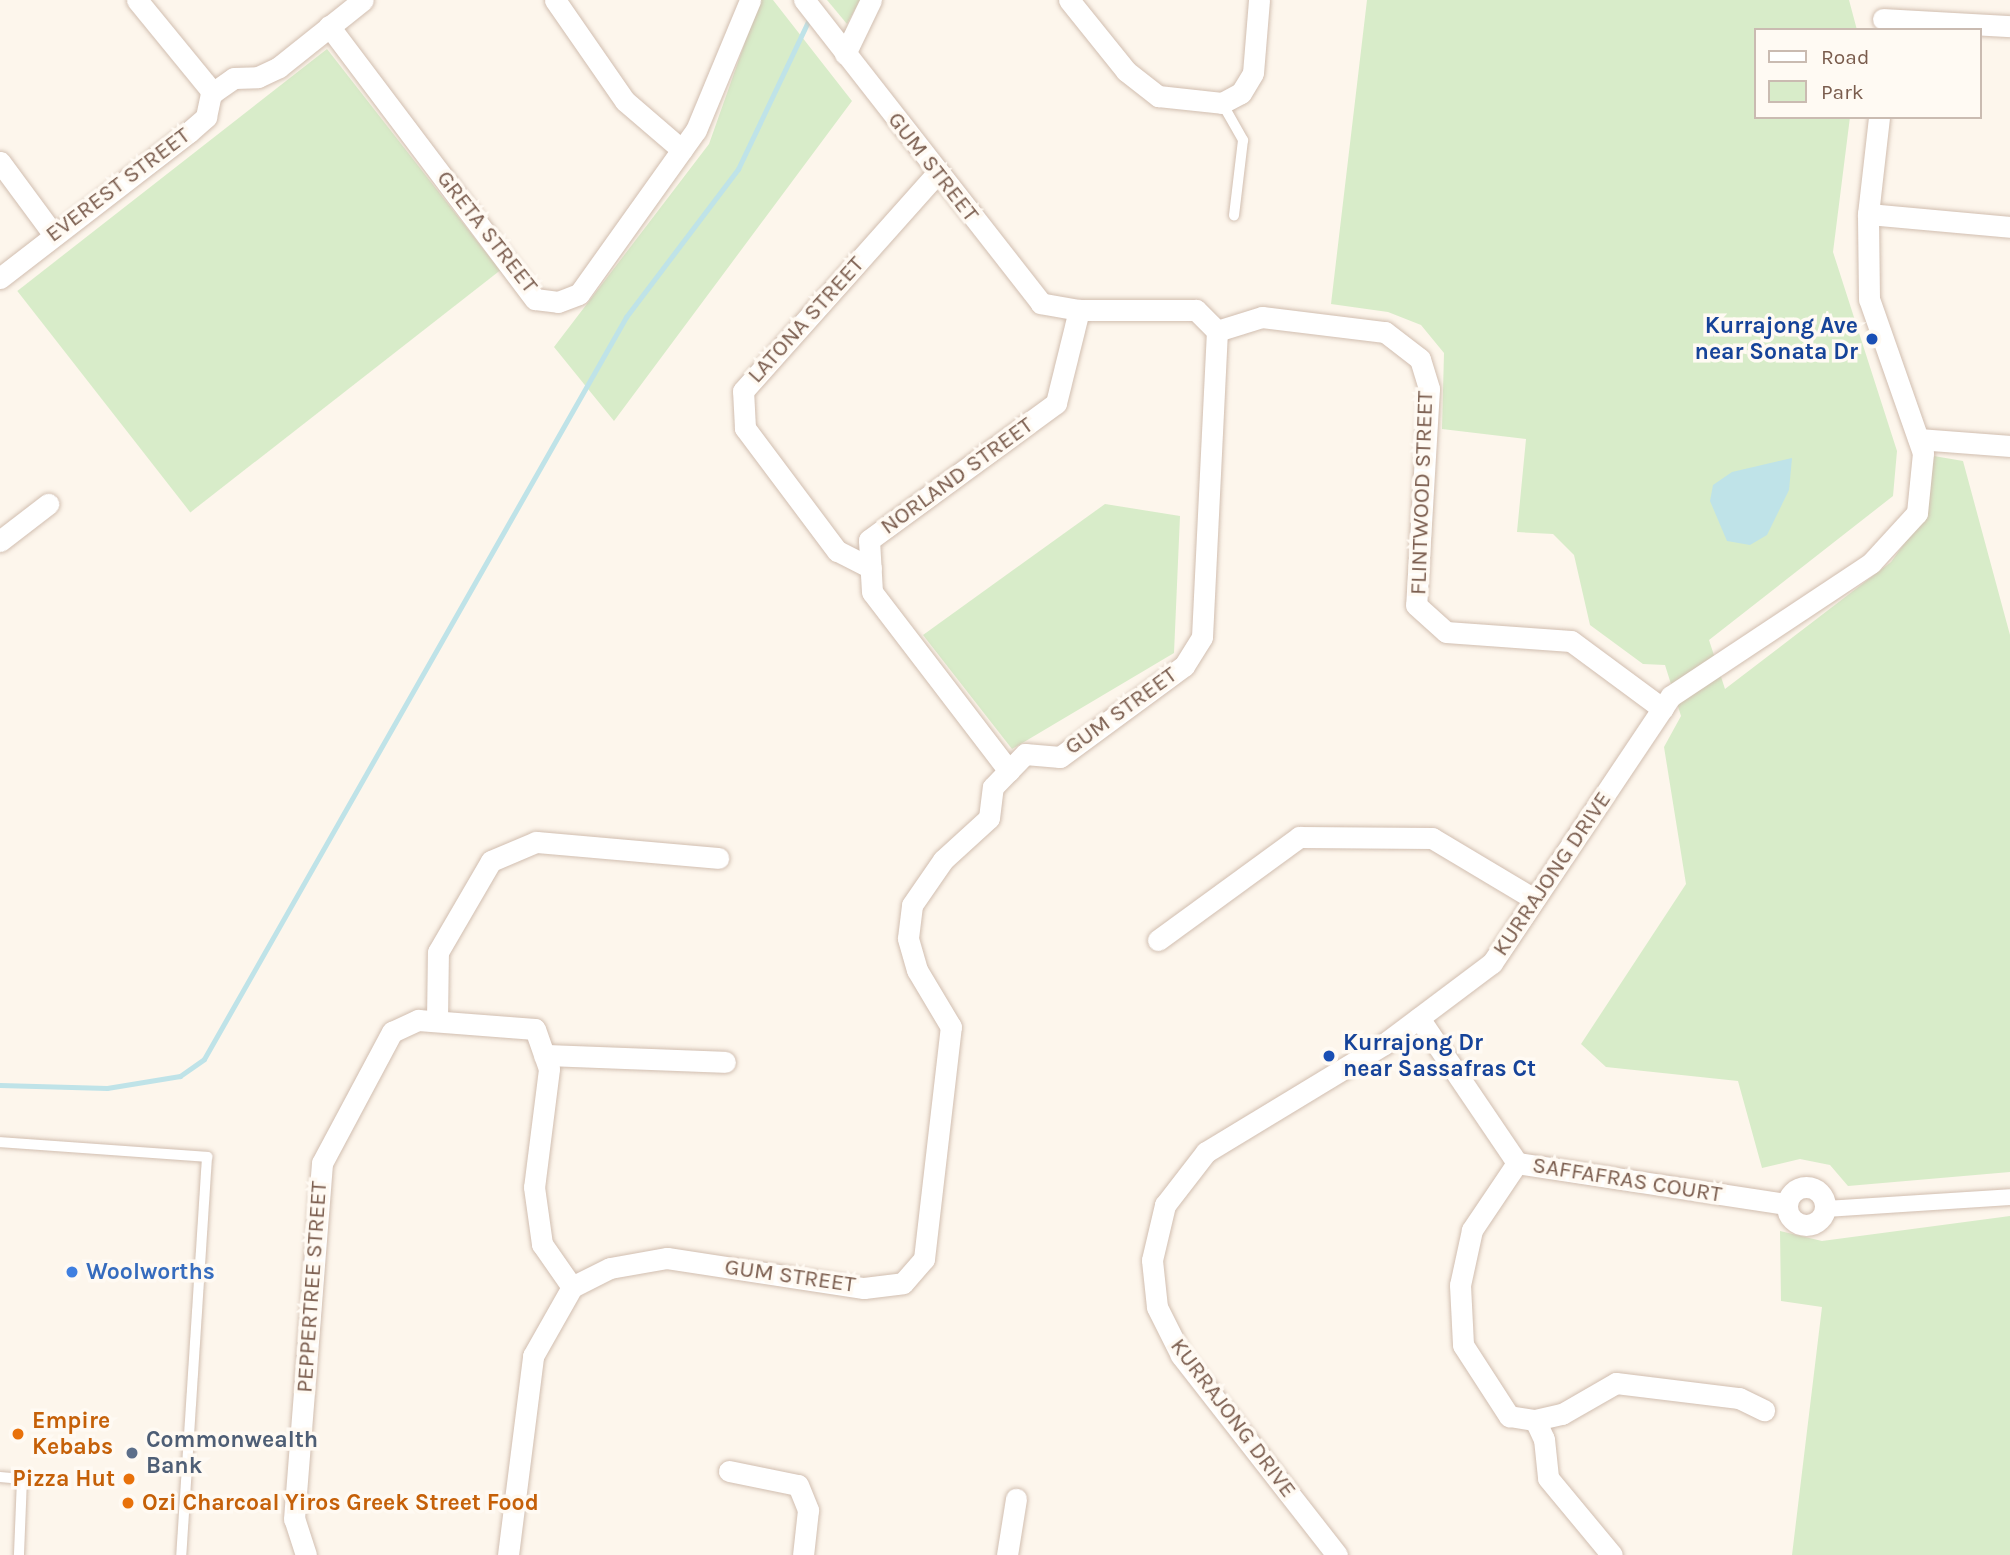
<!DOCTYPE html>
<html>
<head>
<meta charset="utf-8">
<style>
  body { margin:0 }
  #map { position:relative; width:2010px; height:1555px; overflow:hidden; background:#fdf6ec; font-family:Karla,sans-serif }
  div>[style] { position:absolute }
  .green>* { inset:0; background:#d8ecc9; transform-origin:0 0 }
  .water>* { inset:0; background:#bfe3e8 }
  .stream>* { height:5px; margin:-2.5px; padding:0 2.5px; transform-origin:2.5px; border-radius:2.5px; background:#bfe3e8 }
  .roads { filter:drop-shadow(0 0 2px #d1beb0) drop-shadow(0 0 2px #d1beb0) }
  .service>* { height:10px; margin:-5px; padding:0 5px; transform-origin:5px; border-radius:5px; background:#fff }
  .pedestrian>* { height:16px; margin:-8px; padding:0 8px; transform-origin:8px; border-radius:8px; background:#fff }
  .minor>* { height:21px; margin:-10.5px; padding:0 10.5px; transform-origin:10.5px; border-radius:10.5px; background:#fff }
  .minor>.ring { margin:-10.5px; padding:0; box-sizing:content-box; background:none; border:21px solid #fff; border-radius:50% }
  .dots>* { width:19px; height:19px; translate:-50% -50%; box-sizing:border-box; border:4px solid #fffaf3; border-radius:50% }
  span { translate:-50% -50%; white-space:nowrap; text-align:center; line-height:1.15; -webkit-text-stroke:7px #fffaf3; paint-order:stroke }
  .street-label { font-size:23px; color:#7a5c4d }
  .transit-label { font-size:23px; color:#164399; font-weight:700 }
  .right { translate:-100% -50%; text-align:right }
  .left { translate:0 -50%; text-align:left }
  .shop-label { font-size:23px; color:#366cbe; font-weight:700 }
  .food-label { font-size:23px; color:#c56008; font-weight:700 }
  .service-label { font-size:23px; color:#4e5e75; font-weight:700 }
  .legend { position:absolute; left:1754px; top:28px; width:228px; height:91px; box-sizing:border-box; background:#fffaf3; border:2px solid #cabbb1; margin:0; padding:9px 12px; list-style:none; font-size:21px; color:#7a5c4d }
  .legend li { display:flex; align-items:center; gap:14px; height:35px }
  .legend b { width:35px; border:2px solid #cabbb1 }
</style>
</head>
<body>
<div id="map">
  <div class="green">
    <i style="clip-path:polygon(760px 0,773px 0,852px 101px,614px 421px,554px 347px,709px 144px)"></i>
    <i style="clip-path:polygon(827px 0,860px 0,847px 24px)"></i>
    <i style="clip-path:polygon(1367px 0,1849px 0,1857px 30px,1756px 30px,1756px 117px,1850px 117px,1833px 252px,1897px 451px,1893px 496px,1709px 640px,1725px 689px,1891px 562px,1927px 512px,1934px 456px,1963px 461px,2010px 635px,2010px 1172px,1848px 1186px,1830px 1165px,1800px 1159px,1762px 1168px,1738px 1081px,1606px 1067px,1581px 1044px,1686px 884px,1664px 747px,1681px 716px,1665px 665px,1643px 664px,1590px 625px,1574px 555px,1553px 534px,1517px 532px,1526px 439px,1442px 429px,1444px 353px,1421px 325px,1388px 312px,1331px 304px)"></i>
    <i style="left:327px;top:49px;width:281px;height:393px;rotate:52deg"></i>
    <i style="clip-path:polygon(1105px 504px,1180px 516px,1174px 653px,1012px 749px,923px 635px)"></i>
    <i style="clip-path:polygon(2010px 1216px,2010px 1555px,1792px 1555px,1822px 1307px,1781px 1301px,1780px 1231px,1822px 1241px)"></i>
  </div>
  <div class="water">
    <i style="clip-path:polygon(1792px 458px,1789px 490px,1767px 535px,1750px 545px,1727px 541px,1710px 501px,1713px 485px,1732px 472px)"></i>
  </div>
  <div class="stream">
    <i style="left:0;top:1085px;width:107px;rotate:1.6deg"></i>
    <i style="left:107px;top:1088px;width:74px;rotate:-9.3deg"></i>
    <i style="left:180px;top:1076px;width:29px;rotate:-35deg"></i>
    <i style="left:204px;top:1059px;width:854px;rotate:-60.37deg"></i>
    <i style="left:626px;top:317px;width:186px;rotate:-52.9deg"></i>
    <i style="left:738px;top:169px;width:170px;rotate:-64.6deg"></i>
  </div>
  <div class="roads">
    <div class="service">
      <i style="left:1222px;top:103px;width:43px;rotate:60.4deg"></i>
      <i style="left:1243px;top:140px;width:76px;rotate:96.8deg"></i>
      <i style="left:0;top:1142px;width:208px;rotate:4.1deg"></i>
      <i style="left:207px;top:1157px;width:399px;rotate:93.7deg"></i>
      <i style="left:0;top:1477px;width:22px;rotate:5deg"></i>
      <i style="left:22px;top:1479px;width:76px;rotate:92.3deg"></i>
    </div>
    <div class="pedestrian">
      <i style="left:1826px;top:1209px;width:184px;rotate:-3.7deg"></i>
    </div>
    <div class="minor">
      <i style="left:137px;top:0;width:120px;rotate:50.7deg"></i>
      <i style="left:555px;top:0;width:123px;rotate:55.3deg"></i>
      <i style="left:625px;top:101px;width:75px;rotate:40.7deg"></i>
      <i style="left:1069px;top:0;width:91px;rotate:51.2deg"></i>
      <i style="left:1126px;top:71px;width:41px;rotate:38deg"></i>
      <i style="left:1158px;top:96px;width:64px;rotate:6.2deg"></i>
      <i style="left:1222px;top:103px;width:21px;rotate:-28deg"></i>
      <i style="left:1241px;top:93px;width:23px;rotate:-59deg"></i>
      <i style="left:1253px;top:73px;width:73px;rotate:-85.3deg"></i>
      <i style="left:1883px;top:19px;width:127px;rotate:3.2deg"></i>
      <i style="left:329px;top:26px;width:342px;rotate:53deg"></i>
      <i style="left:535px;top:299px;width:23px;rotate:7deg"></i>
      <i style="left:558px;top:302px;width:22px;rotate:-21deg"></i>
      <i style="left:579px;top:294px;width:201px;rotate:-54.5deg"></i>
      <i style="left:696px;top:130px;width:141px;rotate:-67.4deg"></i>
      <i style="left:845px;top:54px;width:60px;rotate:-64.3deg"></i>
      <i style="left:0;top:162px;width:89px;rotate:53.6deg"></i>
      <i style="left:1868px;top:214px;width:143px;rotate:5.2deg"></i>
      <i style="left:0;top:278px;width:239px;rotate:-37.7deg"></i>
      <i style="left:189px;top:132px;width:23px;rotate:-41deg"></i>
      <i style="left:206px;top:117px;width:24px;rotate:-78deg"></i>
      <i style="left:211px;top:94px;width:28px;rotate:-35deg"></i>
      <i style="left:234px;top:78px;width:24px;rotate:-2deg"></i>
      <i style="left:258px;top:77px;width:23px;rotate:-25deg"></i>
      <i style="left:279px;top:67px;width:107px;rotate:-38.6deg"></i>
      <i style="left:1217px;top:331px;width:47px;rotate:-17.3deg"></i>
      <i style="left:1262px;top:317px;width:124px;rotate:7deg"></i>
      <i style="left:1385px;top:332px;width:44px;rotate:37.6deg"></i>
      <i style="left:1420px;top:359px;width:31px;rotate:73deg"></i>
      <i style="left:1429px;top:389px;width:216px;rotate:93.4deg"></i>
      <i style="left:1416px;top:605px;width:40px;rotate:42deg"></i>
      <i style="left:1446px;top:632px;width:125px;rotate:4.1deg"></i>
      <i style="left:1571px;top:641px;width:114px;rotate:36.5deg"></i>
      <i style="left:1919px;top:439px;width:91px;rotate:4.4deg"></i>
      <i style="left:0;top:541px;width:61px;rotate:-37.6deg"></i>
      <i style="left:871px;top:568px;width:38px;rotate:-153deg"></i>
      <i style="left:837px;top:551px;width:154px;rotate:-126.8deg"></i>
      <i style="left:745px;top:428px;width:37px;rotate:-93deg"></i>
      <i style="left:743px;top:391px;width:292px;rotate:-48.3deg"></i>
      <i style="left:1009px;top:771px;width:225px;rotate:-127.4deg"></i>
      <i style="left:872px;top:592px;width:52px;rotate:-93.3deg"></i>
      <i style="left:869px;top:540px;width:232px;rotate:-36.2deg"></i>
      <i style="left:1056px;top:403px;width:96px;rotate:-76.1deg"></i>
      <i style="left:1158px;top:940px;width:175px;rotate:-36.1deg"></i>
      <i style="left:1299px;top:837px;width:133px;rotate:0.4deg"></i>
      <i style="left:1432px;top:838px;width:119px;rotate:30.9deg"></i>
      <i style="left:1419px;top:1018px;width:175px;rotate:55.9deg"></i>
      <i style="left:1517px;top:1163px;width:271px;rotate:8.7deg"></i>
      <i style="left:437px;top:1020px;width:68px;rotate:-89.2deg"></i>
      <i style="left:438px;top:952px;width:105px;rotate:-59.8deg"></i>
      <i style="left:491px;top:861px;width:49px;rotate:-22.9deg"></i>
      <i style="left:536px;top:842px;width:183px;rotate:5deg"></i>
      <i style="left:544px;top:1055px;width:181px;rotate:2.2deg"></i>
      <i style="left:1517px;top:1163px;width:81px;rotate:123.9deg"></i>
      <i style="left:1472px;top:1230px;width:56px;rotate:102.3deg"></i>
      <i style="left:1460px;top:1285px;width:60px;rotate:87.1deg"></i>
      <i style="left:1463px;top:1345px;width:85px;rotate:57.1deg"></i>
      <i style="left:1509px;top:1416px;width:26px;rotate:9deg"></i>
      <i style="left:1535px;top:1420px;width:21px;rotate:65deg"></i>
      <i style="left:1544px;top:1439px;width:39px;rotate:84deg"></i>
      <i style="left:1548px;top:1478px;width:100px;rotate:50.3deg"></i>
      <i class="ring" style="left:1787px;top:1187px;width:17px;height:17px"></i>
      <i style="left:1535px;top:1420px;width:28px;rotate:-13deg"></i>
      <i style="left:1562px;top:1414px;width:62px;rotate:-29.9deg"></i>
      <i style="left:1616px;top:1383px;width:124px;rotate:7deg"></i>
      <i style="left:1739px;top:1398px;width:28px;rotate:26deg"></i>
      <i style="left:729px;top:1471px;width:70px;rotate:11.5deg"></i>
      <i style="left:798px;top:1485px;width:27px;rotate:68deg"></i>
      <i style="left:808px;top:1510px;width:45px;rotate:96.3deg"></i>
      <i style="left:306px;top:1555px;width:38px;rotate:-108deg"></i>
      <i style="left:294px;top:1519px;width:357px;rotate:-85.5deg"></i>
      <i style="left:322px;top:1163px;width:149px;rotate:-61.9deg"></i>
      <i style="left:392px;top:1032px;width:29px;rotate:-25deg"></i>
      <i style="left:418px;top:1020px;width:117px;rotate:4.4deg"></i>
      <i style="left:535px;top:1029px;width:42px;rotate:70.7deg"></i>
      <i style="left:549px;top:1069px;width:119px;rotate:97.2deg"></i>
      <i style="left:534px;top:1187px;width:58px;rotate:82deg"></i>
      <i style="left:542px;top:1244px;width:52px;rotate:55.1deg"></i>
      <i style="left:508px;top:1555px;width:201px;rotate:-82.8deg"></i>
      <i style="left:533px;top:1356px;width:79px;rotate:-60.5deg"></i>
      <i style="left:572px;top:1287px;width:42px;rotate:-26.6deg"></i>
      <i style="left:610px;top:1268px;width:58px;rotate:-10deg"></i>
      <i style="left:667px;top:1258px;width:199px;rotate:8.7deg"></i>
      <i style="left:864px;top:1288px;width:39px;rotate:-7deg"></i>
      <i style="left:903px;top:1283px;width:32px;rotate:-49deg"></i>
      <i style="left:924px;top:1259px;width:234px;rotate:-83.4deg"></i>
      <i style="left:951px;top:1027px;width:66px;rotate:-120.8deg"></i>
      <i style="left:917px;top:970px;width:33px;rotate:-106deg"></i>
      <i style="left:908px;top:938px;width:33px;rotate:-83deg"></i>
      <i style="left:912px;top:905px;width:55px;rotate:-55.4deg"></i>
      <i style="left:943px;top:860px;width:62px;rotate:-42.4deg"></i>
      <i style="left:989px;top:818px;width:31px;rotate:-83deg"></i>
      <i style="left:993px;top:787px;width:46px;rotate:-45.9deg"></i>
      <i style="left:1025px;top:754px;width:35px;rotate:5deg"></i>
      <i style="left:1060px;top:757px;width:154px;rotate:-36.3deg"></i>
      <i style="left:1184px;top:666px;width:34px;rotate:-58deg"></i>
      <i style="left:1202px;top:637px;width:306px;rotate:-87.2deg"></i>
      <i style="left:1217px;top:331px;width:30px;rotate:-135deg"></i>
      <i style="left:1196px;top:310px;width:117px;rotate:180deg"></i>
      <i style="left:1079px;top:310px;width:39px;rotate:-170deg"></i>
      <i style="left:1041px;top:303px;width:385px;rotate:-128deg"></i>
      <i style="left:1007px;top:1555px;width:57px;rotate:-80.9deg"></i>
      <i style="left:1337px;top:1555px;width:254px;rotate:-128deg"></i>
      <i style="left:1181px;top:1355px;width:54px;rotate:-116.6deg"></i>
      <i style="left:1157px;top:1307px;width:47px;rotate:-96.1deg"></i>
      <i style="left:1152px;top:1260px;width:57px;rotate:-76.7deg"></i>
      <i style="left:1165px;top:1205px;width:67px;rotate:-52.3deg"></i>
      <i style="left:1206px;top:1152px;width:208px;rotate:-31.2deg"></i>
      <i style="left:1384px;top:1044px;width:135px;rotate:-36.9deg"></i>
      <i style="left:1492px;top:963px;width:321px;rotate:-56.2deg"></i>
      <i style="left:1671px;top:696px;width:240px;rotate:-33.6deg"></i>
      <i style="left:1871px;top:563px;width:68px;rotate:-47.4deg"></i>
      <i style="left:1917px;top:513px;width:60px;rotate:-84.3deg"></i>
      <i style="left:1923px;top:453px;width:163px;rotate:-109.3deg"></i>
      <i style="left:1869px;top:299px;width:85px;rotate:-90.7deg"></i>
      <i style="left:1868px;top:214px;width:98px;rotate:-83.5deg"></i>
    </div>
  </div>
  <div class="dots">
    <i style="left:1872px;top:339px;background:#1a4fb4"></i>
    <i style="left:1329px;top:1056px;background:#1a4fb4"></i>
    <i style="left:72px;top:1272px;background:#3f7fe0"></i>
    <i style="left:18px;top:1434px;background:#e8710a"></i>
    <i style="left:132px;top:1453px;background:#5c6f8a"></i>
    <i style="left:129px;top:1479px;background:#e8710a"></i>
    <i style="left:128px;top:1503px;background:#e8710a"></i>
  </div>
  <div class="street-label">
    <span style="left:933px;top:167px;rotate:52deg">GUM STREET</span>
    <span style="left:118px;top:185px;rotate:-37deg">EVEREST STREET</span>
    <span style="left:487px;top:232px;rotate:52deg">GRETA STREET</span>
    <span style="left:806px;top:320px;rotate:-48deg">LATONA STREET</span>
    <span style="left:957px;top:476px;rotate:-36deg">NORLAND STREET</span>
    <span style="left:1422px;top:493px;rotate:-88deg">FLINTWOOD STREET</span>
    <span style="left:1121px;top:711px;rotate:-36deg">GUM STREET</span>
    <span style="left:1552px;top:874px;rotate:-56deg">KURRAJONG DRIVE</span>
    <span style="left:1627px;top:1180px;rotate:9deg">SAFFAFRAS COURT</span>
    <span style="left:790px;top:1276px;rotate:8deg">GUM STREET</span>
    <span style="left:312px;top:1287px;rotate:-86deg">PEPPERTREE STREET</span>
    <span style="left:1233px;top:1418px;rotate:53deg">KURRAJONG DRIVE</span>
  </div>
  <div class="transit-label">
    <span class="right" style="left:1858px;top:339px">Kurrajong Ave<br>near Sonata Dr</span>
    <span class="left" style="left:1343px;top:1056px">Kurrajong Dr<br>near Sassafras Ct</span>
  </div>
  <div class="shop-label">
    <span class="left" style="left:86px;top:1272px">Woolworths</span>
  </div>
  <div class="food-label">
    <span class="left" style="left:32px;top:1434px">Empire<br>Kebabs</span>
    <span class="right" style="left:115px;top:1479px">Pizza Hut</span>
    <span class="left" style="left:142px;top:1503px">Ozi Charcoal Yiros Greek Street Food</span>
  </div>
  <div class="service-label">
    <span class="left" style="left:146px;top:1453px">Commonwealth<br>Bank</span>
  </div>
  <ul class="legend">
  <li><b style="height:9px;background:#fff"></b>Road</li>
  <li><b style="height:19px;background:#d8ecc9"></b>Park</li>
  </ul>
</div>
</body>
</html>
